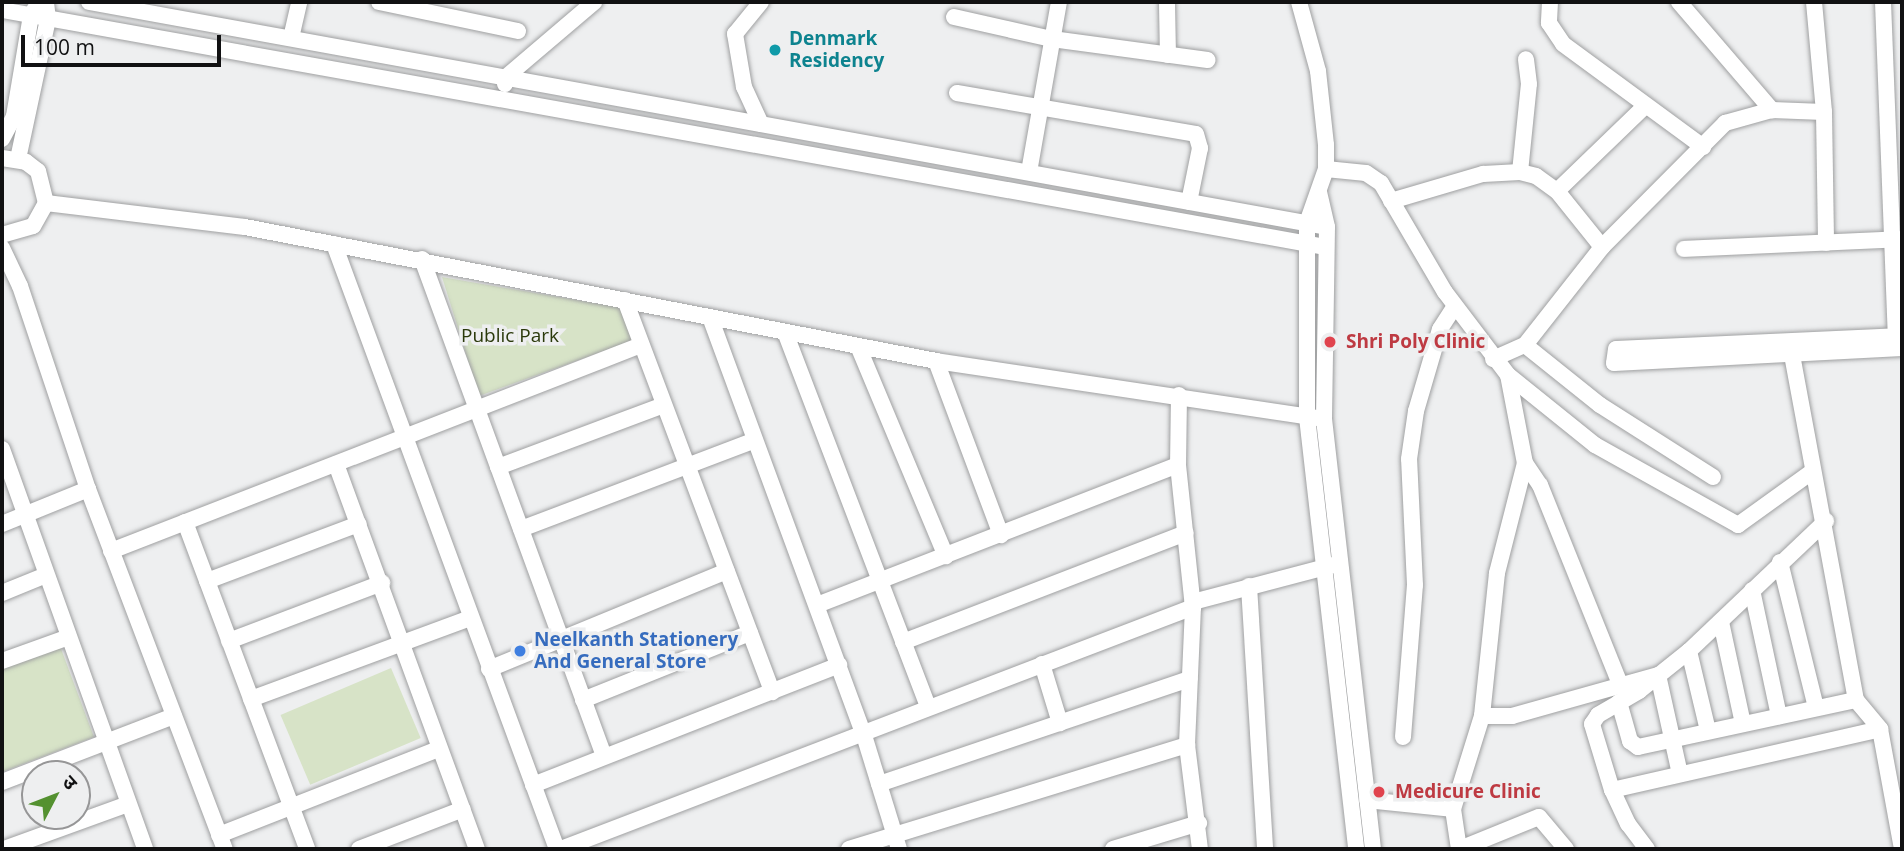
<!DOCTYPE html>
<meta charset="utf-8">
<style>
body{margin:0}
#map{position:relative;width:1904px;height:851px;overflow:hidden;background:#eeeff0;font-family:"Open Sans","Noto Sans Devanagari",sans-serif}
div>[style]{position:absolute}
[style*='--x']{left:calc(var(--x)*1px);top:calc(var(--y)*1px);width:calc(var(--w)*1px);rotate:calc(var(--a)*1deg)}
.green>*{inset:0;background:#d7e3c7;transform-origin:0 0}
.roads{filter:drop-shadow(0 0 2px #9fa0a1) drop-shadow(0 0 2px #9fa0a1)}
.minor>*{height:16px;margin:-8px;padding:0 8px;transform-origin:8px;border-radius:8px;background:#fff}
.dots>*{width:19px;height:19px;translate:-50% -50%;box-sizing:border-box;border:4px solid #eeeff0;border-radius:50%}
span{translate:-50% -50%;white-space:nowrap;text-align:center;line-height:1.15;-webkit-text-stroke:7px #eeeff0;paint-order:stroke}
.culture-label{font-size:19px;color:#0d838f;font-weight:700}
.left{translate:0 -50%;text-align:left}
.park-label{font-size:19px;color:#2b3a0b}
.health-label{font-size:19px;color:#be3a42;font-weight:700}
.shop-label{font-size:19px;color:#366cbe;font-weight:700}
.frame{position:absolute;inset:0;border:4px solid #111112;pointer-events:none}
.north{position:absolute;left:21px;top:760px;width:70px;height:70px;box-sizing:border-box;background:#eeeff0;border:2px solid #969697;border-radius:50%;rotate:48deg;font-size:19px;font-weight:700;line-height:28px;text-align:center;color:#111112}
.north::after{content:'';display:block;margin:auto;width:24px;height:32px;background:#549130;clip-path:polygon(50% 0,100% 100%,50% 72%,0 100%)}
.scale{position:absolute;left:21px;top:35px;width:200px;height:32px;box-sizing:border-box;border:4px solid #111112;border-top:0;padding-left:9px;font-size:21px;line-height:24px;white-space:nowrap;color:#111112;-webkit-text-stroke:5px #eeeff0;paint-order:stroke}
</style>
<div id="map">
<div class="green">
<i style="clip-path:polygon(442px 277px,622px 308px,637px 339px,479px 396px)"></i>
<i style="clip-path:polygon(60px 646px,94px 737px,2px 772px,2px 668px)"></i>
<i style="left:391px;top:668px;width:76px;height:120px;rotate:67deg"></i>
</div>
<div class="roads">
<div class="minor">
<i style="--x:89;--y:2;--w:1258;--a:10.3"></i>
<i style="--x:379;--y:2;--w:142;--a:11.8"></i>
<i style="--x:1299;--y:2;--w:72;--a:74.6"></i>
<i style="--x:1318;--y:71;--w:74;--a:83.8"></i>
<i style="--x:1326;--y:145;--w:24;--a:90"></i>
<i style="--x:1326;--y:169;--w:57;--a:109.4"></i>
<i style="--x:1307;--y:223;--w:194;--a:90"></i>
<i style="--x:1307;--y:417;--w:435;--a:83.5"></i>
<i style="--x:1550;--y:2;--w:21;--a:93"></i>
<i style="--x:1549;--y:23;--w:25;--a:56"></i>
<i style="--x:1563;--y:44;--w:174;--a:36.3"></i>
<i style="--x:1679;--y:2;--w:143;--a:49.3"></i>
<i style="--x:1772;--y:110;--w:52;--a:2.2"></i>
<i style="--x:1814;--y:2;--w:110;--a:84.8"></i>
<i style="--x:1824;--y:112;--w:131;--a:89.1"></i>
<i style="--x:1883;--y:2;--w:334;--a:87.8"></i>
<i style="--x:1167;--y:4;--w:51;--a:88.9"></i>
<i style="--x:2;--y:10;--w:1345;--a:10.15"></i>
<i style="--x:954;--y:17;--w:100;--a:12.7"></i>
<i style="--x:1052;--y:39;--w:157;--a:7.7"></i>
<i style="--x:291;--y:38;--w:37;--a:-77"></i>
<i style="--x:505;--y:84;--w:7;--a:-82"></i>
<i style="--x:506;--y:77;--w:116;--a:-40.4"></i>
<i style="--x:957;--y:93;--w:242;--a:9.7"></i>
<i style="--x:1196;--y:134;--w:15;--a:74"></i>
<i style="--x:1200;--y:148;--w:55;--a:101.5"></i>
<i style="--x:761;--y:124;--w:41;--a:-114.7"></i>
<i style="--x:744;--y:87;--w:54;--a:-99.6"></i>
<i style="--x:735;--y:34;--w:41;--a:-50.9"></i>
<i style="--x:2;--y:139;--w:26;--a:-62"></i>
<i style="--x:14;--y:116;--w:102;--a:-80.4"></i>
<i style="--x:31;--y:15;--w:9;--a:-58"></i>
<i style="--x:2;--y:158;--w:24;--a:9"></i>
<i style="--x:26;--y:162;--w:15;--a:37"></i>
<i style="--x:38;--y:171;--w:33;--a:76"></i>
<i style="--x:46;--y:203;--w:26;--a:119"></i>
<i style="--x:33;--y:226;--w:32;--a:164"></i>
<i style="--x:18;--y:159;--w:143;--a:-77.9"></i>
<i style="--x:48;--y:19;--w:17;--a:-97"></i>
<i style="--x:1326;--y:169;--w:40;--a:5.7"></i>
<i style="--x:1366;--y:173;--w:18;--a:34"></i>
<i style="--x:1381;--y:183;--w:126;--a:59.6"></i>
<i style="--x:1445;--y:292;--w:104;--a:52.8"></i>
<i style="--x:1508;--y:375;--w:90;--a:79.1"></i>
<i style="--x:1525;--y:463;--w:114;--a:104.3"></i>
<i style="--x:1497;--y:573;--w:144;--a:96"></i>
<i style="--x:1482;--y:716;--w:97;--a:107.3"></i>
<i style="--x:1453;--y:809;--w:86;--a:-174"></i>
<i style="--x:1029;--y:172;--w:173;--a:-80"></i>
<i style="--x:1520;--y:172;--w:88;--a:-84.2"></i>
<i style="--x:1529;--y:84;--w:25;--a:-97"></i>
<i style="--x:1557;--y:191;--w:121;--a:-44"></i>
<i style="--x:1319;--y:192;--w:36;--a:77"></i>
<i style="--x:1327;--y:227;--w:192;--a:90.9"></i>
<i style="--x:1324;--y:419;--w:433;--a:83.5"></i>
<i style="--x:1391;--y:201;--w:96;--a:-16.4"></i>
<i style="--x:1483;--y:174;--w:37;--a:-3"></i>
<i style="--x:1520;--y:172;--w:16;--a:14"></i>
<i style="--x:1536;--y:176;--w:26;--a:36"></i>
<i style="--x:1557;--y:191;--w:72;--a:51.2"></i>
<i style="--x:46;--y:203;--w:200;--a:6.9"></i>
<i style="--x:245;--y:227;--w:704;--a:10.97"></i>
<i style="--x:936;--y:361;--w:392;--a:8.5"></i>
<i style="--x:334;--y:244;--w:645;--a:69.77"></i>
<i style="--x:2;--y:248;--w:42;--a:64.7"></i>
<i style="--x:20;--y:286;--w:214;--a:71.5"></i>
<i style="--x:88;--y:489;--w:385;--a:69.2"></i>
<i style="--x:1684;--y:249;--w:218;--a:-2.6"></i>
<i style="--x:422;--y:259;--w:529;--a:69.89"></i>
<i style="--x:625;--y:300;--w:419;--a:69.4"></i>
<i style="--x:710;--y:317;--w:442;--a:69.8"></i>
<i style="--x:863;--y:732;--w:122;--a:72.9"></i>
<i style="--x:785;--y:332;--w:401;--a:69.1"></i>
<i style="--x:1902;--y:336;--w:286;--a:177.4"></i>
<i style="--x:1616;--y:349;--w:14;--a:98"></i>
<i style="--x:1614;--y:363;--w:288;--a:-3"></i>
<i style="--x:1790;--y:344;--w:362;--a:79.5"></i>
<i style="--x:1856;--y:700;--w:38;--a:50"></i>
<i style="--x:1880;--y:729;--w:122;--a:79.6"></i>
<i style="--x:1525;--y:345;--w:96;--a:38.7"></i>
<i style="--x:1600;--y:405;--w:134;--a:32.5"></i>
<i style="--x:858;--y:346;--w:228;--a:67.3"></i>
<i style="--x:1493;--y:359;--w:35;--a:-24"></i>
<i style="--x:1525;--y:345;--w:125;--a:-51.8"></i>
<i style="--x:1602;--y:247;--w:175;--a:-45.2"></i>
<i style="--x:1725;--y:123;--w:49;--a:-15.5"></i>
<i style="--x:936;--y:361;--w:186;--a:69.5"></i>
<i style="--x:1508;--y:375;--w:112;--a:38.8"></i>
<i style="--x:1595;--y:445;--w:164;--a:29.2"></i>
<i style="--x:1738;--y:525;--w:92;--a:-35.8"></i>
<i style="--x:1179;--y:395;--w:70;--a:90.8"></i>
<i style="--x:1178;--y:465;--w:143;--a:84"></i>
<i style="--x:1193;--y:607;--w:138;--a:92.5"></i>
<i style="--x:1187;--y:745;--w:105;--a:82.9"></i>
<i style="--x:2;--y:449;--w:425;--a:70.3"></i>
<i style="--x:1525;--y:463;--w:27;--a:56"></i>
<i style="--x:1540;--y:485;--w:217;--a:68.1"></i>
<i style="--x:336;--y:464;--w:410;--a:69.9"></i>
<i style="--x:498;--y:467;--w:177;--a:-20.5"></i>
<i style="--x:185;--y:522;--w:349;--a:69.5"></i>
<i style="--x:2;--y:524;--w:93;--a:-22.1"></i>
<i style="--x:521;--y:529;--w:250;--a:-20.8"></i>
<i style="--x:111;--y:551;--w:569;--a:-21.24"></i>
<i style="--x:1780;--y:562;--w:150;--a:76.1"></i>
<i style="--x:207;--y:581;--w:162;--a:-20.6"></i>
<i style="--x:1249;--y:586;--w:263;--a:86.5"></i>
<i style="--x:1752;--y:590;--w:129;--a:77.9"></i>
<i style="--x:2;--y:593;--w:48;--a:-22.2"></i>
<i style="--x:1193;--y:602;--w:145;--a:-14.8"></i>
<i style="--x:817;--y:605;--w:387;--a:-21.2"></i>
<i style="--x:1721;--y:622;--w:104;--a:77.8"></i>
<i style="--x:229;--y:641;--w:164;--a:-20.8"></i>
<i style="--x:903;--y:642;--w:303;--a:-21.1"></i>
<i style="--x:1689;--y:651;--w:82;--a:76.6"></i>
<i style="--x:2;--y:661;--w:68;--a:-19.8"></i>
<i style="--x:1042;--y:664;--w:62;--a:73"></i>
<i style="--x:489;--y:669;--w:257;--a:-22.4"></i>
<i style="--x:251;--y:699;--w:233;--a:-20.3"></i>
<i style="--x:583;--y:700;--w:180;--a:-21.9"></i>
<i style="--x:1619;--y:702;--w:41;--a:74.2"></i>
<i style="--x:1630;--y:741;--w:10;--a:37"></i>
<i style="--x:1638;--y:747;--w:223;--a:-12.2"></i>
<i style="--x:1482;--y:716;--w:30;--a:0"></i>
<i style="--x:1512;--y:716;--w:152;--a:-15.7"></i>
<i style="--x:1658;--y:675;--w:101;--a:77.5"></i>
<i style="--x:1403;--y:737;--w:152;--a:-85.5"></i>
<i style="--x:1415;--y:585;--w:126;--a:-92.7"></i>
<i style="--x:1409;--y:459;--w:49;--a:-81.7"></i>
<i style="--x:1416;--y:411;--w:85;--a:-73.7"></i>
<i style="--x:1440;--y:329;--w:27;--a:-57"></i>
<i style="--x:2;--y:782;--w:184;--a:-21"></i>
<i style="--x:879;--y:784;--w:328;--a:-18.7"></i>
<i style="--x:533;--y:785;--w:329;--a:-21.4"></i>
<i style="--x:1612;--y:790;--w:275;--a:-12.8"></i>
<i style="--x:1453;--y:809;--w:40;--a:81.5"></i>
<i style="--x:219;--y:835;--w:235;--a:-21.4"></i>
<i style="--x:4;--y:849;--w:132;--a:-19.9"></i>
<i style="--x:359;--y:849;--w:111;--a:-21"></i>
<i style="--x:561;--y:849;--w:677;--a:-20.95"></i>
<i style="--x:849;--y:849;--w:354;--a:-17.1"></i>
<i style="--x:1113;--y:849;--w:90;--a:-16.8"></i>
<i style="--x:1460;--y:849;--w:85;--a:-22.1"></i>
<i style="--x:1539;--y:817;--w:42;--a:49.8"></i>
<i style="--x:1647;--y:849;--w:31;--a:-127"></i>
<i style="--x:1628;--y:824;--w:38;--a:-115"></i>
<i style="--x:1612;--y:790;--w:69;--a:-106.9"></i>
<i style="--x:1592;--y:724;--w:11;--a:-56"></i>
<i style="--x:1598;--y:715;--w:48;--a:-30.3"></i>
<i style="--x:1639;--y:691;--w:64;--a:-38.7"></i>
<i style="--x:1689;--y:651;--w:189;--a:-43.5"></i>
</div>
</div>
<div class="dots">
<i style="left:775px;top:50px;background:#0f9aa8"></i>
<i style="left:1330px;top:342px;background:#e0444e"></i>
<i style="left:520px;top:651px;background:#3f7fe0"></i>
<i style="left:1379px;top:792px;background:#e0444e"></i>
</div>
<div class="culture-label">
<span class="left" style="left:789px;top:50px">Denmark<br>Residency</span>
</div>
<div class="park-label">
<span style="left:510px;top:336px">Public Park</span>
</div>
<div class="health-label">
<span class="left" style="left:1346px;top:342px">Shri Poly Clinic</span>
<span class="left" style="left:1395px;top:792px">Medicure Clinic</span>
</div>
<div class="shop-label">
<span class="left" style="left:534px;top:651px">Neelkanth Stationery<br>And General Store</span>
</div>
<div class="frame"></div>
<div class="north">उ</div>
<div class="scale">100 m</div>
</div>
